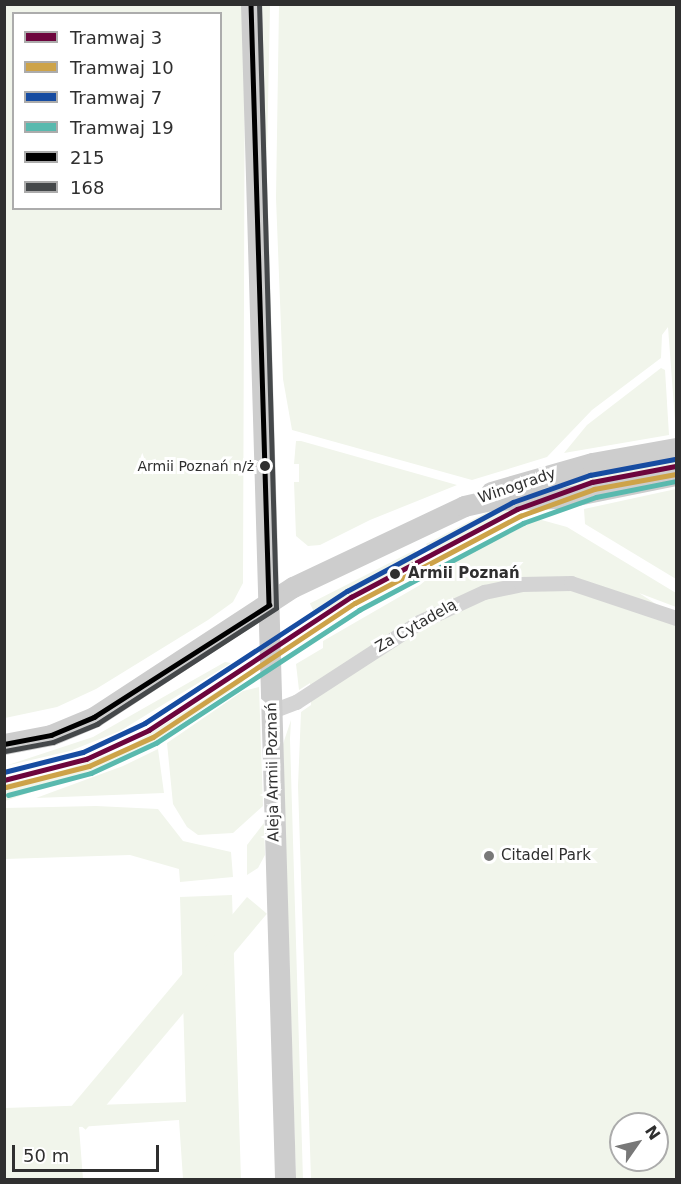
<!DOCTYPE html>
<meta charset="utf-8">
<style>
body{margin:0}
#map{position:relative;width:681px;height:1184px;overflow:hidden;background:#fff;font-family:"DejaVu Sans",sans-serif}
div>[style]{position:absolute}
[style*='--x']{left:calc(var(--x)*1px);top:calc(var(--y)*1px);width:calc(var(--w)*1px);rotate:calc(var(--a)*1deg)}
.green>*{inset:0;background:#f1f5eb;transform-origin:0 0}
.street>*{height:15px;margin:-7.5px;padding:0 7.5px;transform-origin:7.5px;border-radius:7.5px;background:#d4d4d4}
.secondary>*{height:21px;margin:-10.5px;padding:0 10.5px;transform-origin:10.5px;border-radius:10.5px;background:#cdcdcd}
.bus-1>*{height:4.5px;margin:-2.25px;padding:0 2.25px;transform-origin:2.25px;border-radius:2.25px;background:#000}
.bus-2>*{height:4.5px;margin:-2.25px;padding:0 2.25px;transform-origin:2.25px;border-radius:2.25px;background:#45484a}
.tram-1>*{height:4.5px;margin:-2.25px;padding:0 2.25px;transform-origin:2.25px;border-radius:2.25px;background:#6d053d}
.tram-2>*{height:4.5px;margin:-2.25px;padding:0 2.25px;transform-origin:2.25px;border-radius:2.25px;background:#cda349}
.tram-3>*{height:4.5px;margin:-2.25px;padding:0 2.25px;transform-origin:2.25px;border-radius:2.25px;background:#174ca1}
.tram-4>*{height:4.5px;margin:-2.25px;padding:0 2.25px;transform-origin:2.25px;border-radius:2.25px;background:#59b9ae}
.dots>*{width:16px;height:16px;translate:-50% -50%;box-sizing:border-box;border:3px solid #fff;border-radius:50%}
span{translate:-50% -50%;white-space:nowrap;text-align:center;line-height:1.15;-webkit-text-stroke:6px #fff;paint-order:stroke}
.bus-label{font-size:14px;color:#2f2f2f}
.right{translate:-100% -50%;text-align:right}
.street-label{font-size:15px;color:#2f2f2f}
.stop-label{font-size:15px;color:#2f2f2f;font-weight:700}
.left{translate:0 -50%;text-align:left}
.poi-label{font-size:15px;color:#2f2f2f}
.frame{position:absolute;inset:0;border:6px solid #2f2f2f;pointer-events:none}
.legend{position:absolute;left:12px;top:12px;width:210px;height:198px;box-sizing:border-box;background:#fff;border:2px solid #acacac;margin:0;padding:8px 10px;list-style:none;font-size:18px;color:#2f2f2f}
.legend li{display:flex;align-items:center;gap:12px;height:30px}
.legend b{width:30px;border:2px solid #acacac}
.north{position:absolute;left:609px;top:1112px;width:60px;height:60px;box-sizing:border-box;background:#fff;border:2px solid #acacac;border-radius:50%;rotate:56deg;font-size:16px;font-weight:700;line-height:24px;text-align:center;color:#2f2f2f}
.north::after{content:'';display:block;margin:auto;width:21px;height:27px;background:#787878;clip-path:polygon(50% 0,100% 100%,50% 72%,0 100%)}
.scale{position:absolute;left:12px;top:1145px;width:147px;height:27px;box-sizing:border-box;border:3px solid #2f2f2f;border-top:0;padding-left:8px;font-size:18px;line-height:21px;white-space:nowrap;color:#2f2f2f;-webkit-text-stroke:4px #fff;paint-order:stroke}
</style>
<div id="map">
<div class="green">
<i style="clip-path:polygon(evenodd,5px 5px,245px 5px,243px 583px,233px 602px,208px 620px,96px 689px,57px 707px,5px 718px,5px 5px,14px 14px,220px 14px,220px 208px,14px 208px,14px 14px)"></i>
<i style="clip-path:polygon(262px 5px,270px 5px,267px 156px,265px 129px)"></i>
<i style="clip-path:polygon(279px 5px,676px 5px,676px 434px,668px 327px,662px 335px,661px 358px,592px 410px,547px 457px,495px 473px,472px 480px,292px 430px,283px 379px,276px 198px)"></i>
<i style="clip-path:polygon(661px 368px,665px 370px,669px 435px,564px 453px,587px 425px)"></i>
<i style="clip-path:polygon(296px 441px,301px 441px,457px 485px,370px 520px,320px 545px,308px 546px,296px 536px,294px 482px,299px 482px,299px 464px,294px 464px)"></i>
<i style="clip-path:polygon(676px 455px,676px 468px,569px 491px,538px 489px)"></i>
<i style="clip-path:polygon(676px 489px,676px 579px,585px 524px,584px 509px)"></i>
<i style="clip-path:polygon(495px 508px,526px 508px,432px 556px,426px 544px)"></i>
<i style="clip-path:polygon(evenodd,538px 519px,567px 527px,676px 593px,676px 607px,639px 593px,676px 617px,676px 1179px,311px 1179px,298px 786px,301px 712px,311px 705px,310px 683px,299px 690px,296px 664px,323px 648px,323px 641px,420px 585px,439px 569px,538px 519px,621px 1124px,657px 1124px,657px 1160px,621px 1160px,621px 1124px)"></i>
<i style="left:415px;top:550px;width:13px;height:118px;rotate:63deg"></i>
<i style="clip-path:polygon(225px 662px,231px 663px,120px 731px,70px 751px,5px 766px,93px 737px)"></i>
<i style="clip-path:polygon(250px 671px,242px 683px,128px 759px,5px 801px,5px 784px,57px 773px,128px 747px)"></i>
<i style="clip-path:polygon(259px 687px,263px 806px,233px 833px,198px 835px,187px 827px,173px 804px,167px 743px,243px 691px)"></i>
<i style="clip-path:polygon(291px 720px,290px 739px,303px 1180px,296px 1179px,284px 788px,283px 744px)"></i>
<i style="clip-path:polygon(158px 749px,164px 793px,36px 798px,123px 766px)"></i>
<i style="clip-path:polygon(96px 806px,158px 809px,183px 841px,231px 852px,233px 877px,180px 882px,179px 869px,130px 855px,5px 859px,5px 808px)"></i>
<i style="clip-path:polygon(264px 823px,265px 855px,258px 868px,247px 875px,247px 845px)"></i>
<i style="clip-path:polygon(232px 895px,241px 1179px,183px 1179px,179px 1120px,79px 1127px,83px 1179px,5px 1179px,5px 1108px,186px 1102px,180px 897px)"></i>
<i style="left:247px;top:897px;width:26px;height:282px;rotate:40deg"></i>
</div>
<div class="street">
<i style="--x:272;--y:711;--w:26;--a:-21"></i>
<i style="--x:296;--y:702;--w:147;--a:-33"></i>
<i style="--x:419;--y:622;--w:72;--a:-24.8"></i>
<i style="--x:484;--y:592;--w:38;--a:-12"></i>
<i style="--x:521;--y:584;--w:50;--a:-1.1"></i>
<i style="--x:571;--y:583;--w:111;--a:18.4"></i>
</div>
<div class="secondary">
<i style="--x:251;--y:4;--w:1176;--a:88.34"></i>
<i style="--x:491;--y:492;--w:105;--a:-16"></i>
<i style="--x:592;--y:463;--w:85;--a:-10.1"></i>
<i style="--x:4;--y:744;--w:48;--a:-10.8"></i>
<i style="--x:51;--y:735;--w:47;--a:-22.7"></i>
<i style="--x:94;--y:717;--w:238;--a:-33.2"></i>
<i style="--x:293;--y:587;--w:189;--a:-25.3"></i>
<i style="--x:464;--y:506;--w:26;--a:-13"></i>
<i style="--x:489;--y:500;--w:73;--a:-1.6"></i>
<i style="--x:562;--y:498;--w:116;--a:-11.4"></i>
</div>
<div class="bus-1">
<i style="--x:251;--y:4;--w:601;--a:88.28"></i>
<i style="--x:4;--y:744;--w:48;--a:-10.8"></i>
<i style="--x:51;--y:735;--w:47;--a:-22.7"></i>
<i style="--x:94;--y:717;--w:208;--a:-32.6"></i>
</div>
<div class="bus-2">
<i style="--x:5;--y:751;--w:49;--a:-10.6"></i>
<i style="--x:53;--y:742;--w:48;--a:-22.2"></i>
<i style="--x:97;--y:724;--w:213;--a:-32.9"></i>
<i style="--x:276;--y:608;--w:604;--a:-91.61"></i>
</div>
<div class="tram-1">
<i style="--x:4;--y:780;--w:85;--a:-14.4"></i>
<i style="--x:86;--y:759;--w:69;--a:-24.7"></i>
<i style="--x:149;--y:730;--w:242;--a:-33.4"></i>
<i style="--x:351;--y:597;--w:188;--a:-27.9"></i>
<i style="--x:517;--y:509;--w:80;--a:-19.8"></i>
<i style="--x:592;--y:482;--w:86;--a:-10.8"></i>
</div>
<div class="tram-2">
<i style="--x:6;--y:787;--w:86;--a:-14.2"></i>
<i style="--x:89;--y:766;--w:70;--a:-24.4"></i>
<i style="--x:153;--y:737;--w:242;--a:-33.6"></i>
<i style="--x:355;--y:603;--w:187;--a:-27.8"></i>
<i style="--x:520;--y:516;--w:79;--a:-20"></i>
<i style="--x:594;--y:489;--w:83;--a:-10.4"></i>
</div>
<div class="tram-3">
<i style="--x:4;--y:772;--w:81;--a:-14.2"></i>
<i style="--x:83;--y:752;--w:68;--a:-25.1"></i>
<i style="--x:145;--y:723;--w:241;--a:-33.2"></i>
<i style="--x:347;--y:591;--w:188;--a:-28.2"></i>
<i style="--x:513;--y:502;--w:82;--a:-19.3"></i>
<i style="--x:590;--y:475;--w:86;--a:-10.7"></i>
</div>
<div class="tram-4">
<i style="--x:8;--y:795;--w:86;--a:-14.8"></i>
<i style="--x:91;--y:773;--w:72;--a:-24.8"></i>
<i style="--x:156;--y:743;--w:243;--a:-33.2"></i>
<i style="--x:359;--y:610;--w:186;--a:-27.9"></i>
<i style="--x:523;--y:523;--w:77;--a:-19.6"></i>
<i style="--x:596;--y:497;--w:82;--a:-11.3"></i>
</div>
<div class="dots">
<i style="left:265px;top:466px;background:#2f2f2f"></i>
<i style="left:395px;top:574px;background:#2f2f2f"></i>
<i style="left:489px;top:856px;background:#787878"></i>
</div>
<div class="bus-label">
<span class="right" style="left:254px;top:466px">Armii Poznań n/ż</span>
</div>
<div class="street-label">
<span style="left:517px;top:486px;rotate:-19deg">Winogrady</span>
<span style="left:416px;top:626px;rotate:-30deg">Za Cytadelą</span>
<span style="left:273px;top:772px;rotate:-91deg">Aleja Armii Poznań</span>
</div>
<div class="stop-label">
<span class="left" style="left:408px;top:574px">Armii Poznań</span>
</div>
<div class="poi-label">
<span class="left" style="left:501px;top:856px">Citadel Park</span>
</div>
<div class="frame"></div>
<ul class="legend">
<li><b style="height:8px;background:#6d053d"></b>Tramwaj 3</li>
<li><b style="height:8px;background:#cda349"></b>Tramwaj 10</li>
<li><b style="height:8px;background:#174ca1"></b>Tramwaj 7</li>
<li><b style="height:8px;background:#59b9ae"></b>Tramwaj 19</li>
<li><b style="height:8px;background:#000"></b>215</li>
<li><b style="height:8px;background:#45484a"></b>168</li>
</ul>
<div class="north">N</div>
<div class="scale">50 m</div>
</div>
